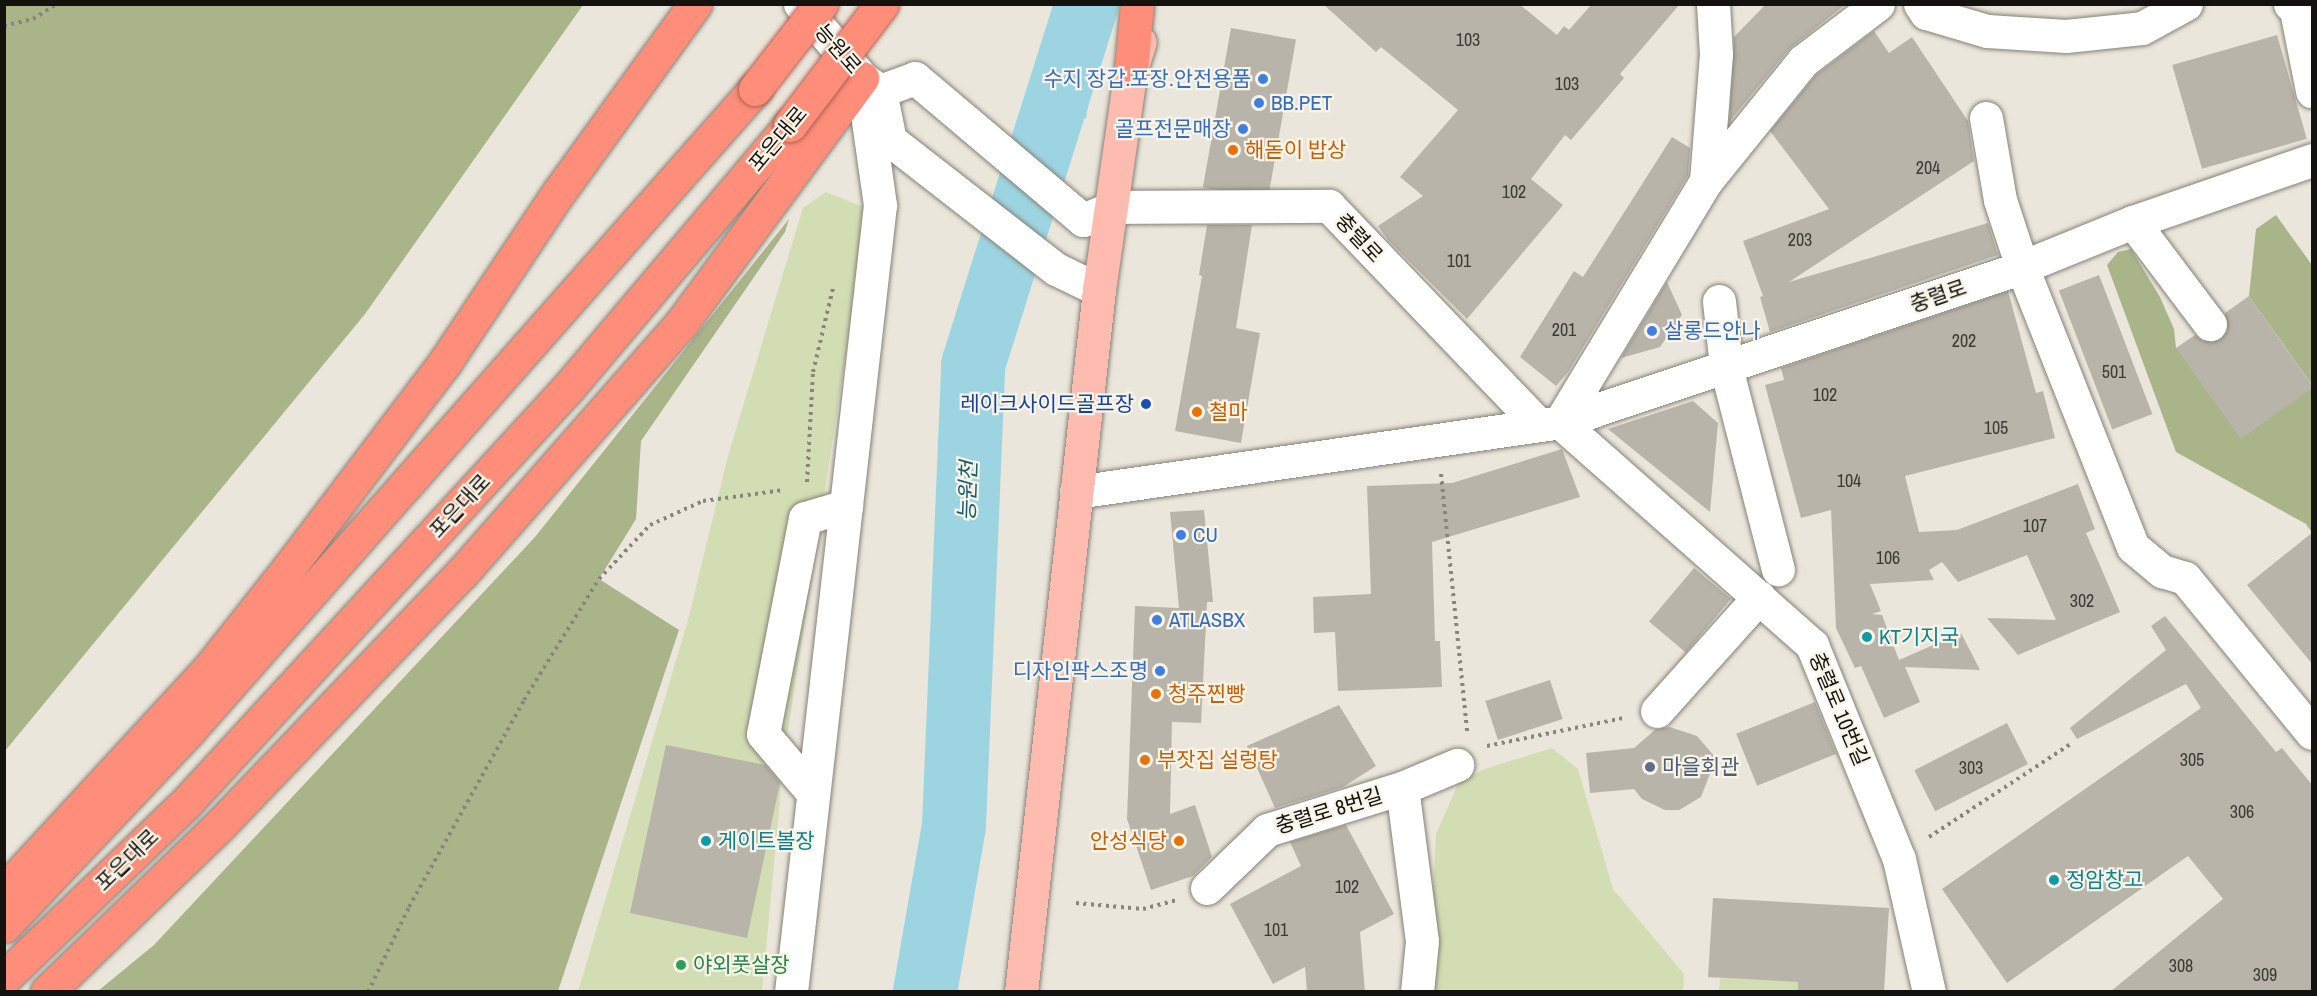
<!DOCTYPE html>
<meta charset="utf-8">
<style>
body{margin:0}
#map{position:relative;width:2317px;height:996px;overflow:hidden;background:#ebe6db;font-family:"Archivo Narrow","Noto Sans KR",sans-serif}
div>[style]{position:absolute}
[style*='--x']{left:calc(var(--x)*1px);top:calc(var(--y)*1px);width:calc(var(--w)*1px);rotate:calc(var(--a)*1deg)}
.green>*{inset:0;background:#d2ddb3}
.forest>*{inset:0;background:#a9b489}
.water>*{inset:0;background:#9dd4e2}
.river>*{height:64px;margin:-32px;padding:0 32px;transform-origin:32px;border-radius:32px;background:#9dd4e2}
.building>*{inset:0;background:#b8b4a9;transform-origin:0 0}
.path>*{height:4px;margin-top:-2px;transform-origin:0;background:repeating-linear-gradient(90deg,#88857d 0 3px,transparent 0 7.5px)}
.roads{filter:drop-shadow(0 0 2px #858177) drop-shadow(0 0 2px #858177)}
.minor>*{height:33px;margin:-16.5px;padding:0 16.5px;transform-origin:16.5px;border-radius:16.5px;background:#fff}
.major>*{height:33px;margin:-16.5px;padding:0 16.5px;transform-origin:16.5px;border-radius:16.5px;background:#febbaf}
.highway>*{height:33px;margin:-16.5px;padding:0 16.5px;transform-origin:16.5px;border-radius:16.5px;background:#fe8d79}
.bridges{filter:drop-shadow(0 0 2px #ac6254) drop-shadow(0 0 2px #ac6254)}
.highway-bridge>*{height:33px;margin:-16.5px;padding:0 16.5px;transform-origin:16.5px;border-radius:16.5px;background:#fe8d79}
.dots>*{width:16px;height:16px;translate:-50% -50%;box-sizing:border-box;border:3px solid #f8f4e8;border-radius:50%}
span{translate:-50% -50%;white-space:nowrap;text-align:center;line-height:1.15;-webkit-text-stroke:4.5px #f8f4e8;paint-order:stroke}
.number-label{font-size:18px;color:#3c3a35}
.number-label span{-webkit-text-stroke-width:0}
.street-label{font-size:21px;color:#13120e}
.shop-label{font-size:21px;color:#366cbe}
.right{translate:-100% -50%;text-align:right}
.left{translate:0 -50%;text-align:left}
.food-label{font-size:21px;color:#c56008}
.transit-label{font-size:21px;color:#164399}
.culture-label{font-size:21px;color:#0d838f}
.service-label{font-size:21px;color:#4e5e75}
.leisure-label{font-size:21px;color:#27864d}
.water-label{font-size:22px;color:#145e6d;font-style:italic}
.frame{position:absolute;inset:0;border:6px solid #13120e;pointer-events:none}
</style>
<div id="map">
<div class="green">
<i style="clip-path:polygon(826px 192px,868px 209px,784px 757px,762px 991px,578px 992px,688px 620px,728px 456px,795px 234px,803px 208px)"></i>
<i style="clip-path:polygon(1552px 748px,1578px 769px,1613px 889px,1684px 974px,1683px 991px,1428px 992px,1436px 834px,1459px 782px,1485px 769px)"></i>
<i style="clip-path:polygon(1720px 978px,1798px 982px,1798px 991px,1719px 992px)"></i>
</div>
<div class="forest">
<i style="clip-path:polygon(5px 4px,583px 5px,365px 314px,5px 751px)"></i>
<i style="clip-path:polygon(2276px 215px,2312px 265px,2312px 385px,2249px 296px,2256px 229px)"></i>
<i style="clip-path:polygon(789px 219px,785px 232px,641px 441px,636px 519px,599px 579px,679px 630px,558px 991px,98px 991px,154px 945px,535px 537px)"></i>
<i style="clip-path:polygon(2131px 249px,2160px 297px,2174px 329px,2176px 348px,2312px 387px,2312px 533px,2306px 524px,2176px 452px,2107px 265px,2118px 252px)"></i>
</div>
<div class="water">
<i style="clip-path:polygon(1068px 5px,1103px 5px,1086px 119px,1033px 74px)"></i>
</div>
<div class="river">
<i style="--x:925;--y:992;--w:169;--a:-80.1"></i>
<i style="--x:954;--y:825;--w:460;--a:-87.6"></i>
<i style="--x:973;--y:365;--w:379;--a:-72.5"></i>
</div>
<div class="building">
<i style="clip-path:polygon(1323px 4px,1519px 4px,1557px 35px,1564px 26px,1569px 30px,1592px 4px,1680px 4px,1620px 74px,1624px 78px,1571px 140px,1565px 135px,1531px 179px,1563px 205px,1467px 319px,1388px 240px,1378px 226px,1423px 196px,1400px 177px,1458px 110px,1381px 47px,1376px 52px)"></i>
<i style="clip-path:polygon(1766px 4px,1846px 4px,1789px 49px,1729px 122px,1734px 37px)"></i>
<i style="left:1231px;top:28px;width:66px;height:162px;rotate:10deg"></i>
<i style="clip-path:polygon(1874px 31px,1889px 53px,1912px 37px,1968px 121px,1974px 161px,1789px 282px,1988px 223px,1998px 255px,1770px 332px,1760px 297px,1763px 296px,1743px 241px,1829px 209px,1770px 131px,1816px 75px)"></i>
<i style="left:2277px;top:35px;width:108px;height:109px;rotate:74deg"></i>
<i style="clip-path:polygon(1672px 137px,1690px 148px,1688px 175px,1568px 372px,1556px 386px,1520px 357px,1574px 271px,1583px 277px)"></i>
<i style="clip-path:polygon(1207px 225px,1252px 225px,1236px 328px,1260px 333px,1241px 443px,1175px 431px,1202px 276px,1199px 275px)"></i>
<i style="left:2099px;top:275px;width:149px;height:43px;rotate:69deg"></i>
<i style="clip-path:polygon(1667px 282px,1682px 315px,1660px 347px,1621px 358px)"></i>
<i style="clip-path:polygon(2008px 291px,2036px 393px,2043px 391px,2055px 438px,1905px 476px,1919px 532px,1957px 530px,2078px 484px,2095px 529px,2086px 533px,2120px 612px,2018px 655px,1987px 618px,2056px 620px,2027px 555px,1958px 582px,1942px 562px,1929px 570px,1934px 580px,1870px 584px,1881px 611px,1872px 614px,1882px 615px,1899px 660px,1961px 633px,1980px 670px,1905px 667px,1920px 702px,1884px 718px,1861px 666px,1855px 668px,1836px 628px,1831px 510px,1801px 518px,1765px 385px,1784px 380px,1781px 368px)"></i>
<i style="clip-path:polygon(2249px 296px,2313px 387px,2241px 439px,2176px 348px,2195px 335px,2203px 341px,2221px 339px,2227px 331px,2225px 313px)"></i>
<i style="clip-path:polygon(1693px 401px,1718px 423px,1710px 512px,1608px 429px)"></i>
<i style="clip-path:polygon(1562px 449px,1580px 497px,1432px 542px,1435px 641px,1440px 641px,1442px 687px,1338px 691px,1335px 632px,1314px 633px,1313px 597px,1371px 594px,1367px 486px,1452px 483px)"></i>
<i style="clip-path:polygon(1204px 510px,1213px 602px,1207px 602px,1201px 723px,1172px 722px,1170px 814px,1195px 805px,1212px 857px,1193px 876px,1151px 890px,1127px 819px,1135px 606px,1179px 608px,1170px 512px)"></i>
<i style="clip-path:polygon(2313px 532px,2313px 665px,2247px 585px)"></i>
<i style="left:1694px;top:568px;width:48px;height:70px;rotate:40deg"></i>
<i style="clip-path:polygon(2165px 616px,2276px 752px,2282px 748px,2313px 786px,2313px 992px,2110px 992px,2223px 899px,2188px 856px,2007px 983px,1942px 889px,2201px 708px,2186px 684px,2077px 739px,2070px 728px,2166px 650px,2151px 626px)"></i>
<i style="left:1550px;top:680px;width:41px;height:68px;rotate:72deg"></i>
<i style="left:1815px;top:702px;width:56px;height:85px;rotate:68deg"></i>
<i style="clip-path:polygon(1339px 705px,1376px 766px,1343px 787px,1275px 808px,1247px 746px)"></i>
<i style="left:2007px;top:723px;width:46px;height:104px;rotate:63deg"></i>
<i style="clip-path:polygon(1670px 727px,1697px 736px,1716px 758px,1701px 797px,1679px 810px,1665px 810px,1642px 799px,1634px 789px,1590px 793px,1586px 753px,1634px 748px,1656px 729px)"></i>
<i style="clip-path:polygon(666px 745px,765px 765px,780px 783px,747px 938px,630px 913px)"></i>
<i style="clip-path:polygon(1346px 825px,1394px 914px,1360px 932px,1365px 992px,1307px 992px,1305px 967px,1273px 984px,1230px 904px,1301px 866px,1290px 842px)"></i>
<i style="clip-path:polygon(1713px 898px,1889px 908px,1884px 992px,1798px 992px,1798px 982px,1708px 977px)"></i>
</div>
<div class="path">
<i style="--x:4;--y:26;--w:30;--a:-14"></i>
<i style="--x:33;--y:19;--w:28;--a:-32"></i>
<i style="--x:1441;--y:474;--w:259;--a:84.2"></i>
<i style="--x:807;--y:482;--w:110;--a:-86.9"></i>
<i style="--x:813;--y:372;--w:86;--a:-76.6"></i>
<i style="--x:1487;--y:746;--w:140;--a:-11.6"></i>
<i style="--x:1929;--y:837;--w:168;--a:-33.3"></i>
<i style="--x:1076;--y:903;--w:67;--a:5.1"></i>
<i style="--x:1143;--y:909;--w:34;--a:-15"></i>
<i style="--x:368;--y:992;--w:94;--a:-64.2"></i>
<i style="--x:409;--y:907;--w:237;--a:-60.9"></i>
<i style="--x:524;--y:700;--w:142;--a:-58.2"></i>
<i style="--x:599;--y:579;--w:74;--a:-46.6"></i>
<i style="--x:650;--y:525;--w:58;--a:-24.4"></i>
<i style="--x:703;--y:501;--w:81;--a:-7.8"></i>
</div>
<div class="roads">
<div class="minor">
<i style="--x:800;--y:4;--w:97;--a:50"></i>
<i style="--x:862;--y:78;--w:22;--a:36"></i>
<i style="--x:880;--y:91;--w:50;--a:78.5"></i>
<i style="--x:890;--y:140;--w:210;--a:37.9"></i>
<i style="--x:1056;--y:269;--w:48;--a:26"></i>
<i style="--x:1878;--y:4;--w:94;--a:142.8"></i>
<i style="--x:1803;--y:61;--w:154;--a:128.9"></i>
<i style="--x:1706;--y:181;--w:282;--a:121.2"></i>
<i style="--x:1560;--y:422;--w:337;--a:41.5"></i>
<i style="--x:1812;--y:645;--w:231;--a:67.9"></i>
<i style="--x:1899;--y:859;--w:136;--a:77.3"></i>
<i style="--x:1920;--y:4;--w:11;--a:56"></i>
<i style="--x:1926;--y:13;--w:64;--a:16.4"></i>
<i style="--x:1987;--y:31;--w:79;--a:3.6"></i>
<i style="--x:2066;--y:36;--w:76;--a:-6"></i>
<i style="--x:2142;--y:28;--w:50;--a:-28.6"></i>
<i style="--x:2290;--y:4;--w:8;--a:45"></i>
<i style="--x:2296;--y:10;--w:83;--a:78.8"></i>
<i style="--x:880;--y:91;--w:37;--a:-20"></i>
<i style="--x:915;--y:78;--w:220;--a:40.2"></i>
<i style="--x:1083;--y:220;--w:33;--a:-23"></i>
<i style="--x:1113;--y:207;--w:216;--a:-0.3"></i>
<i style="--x:1329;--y:206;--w:303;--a:46.2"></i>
<i style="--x:1986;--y:118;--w:83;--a:80.3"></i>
<i style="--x:2000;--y:200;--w:71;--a:71.8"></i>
<i style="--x:2022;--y:267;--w:301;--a:68.4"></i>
<i style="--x:2133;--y:547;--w:38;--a:40"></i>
<i style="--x:2162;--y:571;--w:24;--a:17"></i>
<i style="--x:2185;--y:578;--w:200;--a:50.7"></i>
<i style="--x:1706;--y:181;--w:127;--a:-85.5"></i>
<i style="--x:1716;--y:54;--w:50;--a:-93.4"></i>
<i style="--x:2133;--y:222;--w:128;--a:53"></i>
<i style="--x:1719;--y:301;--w:66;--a:83.9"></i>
<i style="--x:1726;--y:367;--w:209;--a:75.6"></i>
<i style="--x:1076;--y:492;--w:489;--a:-8.2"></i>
<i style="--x:1560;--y:422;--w:487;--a:-18.5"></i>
<i style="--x:2022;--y:267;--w:120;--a:-22.1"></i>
<i style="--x:2133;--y:222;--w:189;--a:-19.1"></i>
<i style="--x:1657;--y:711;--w:153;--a:-48.2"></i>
<i style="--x:813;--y:793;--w:77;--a:-130.3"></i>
<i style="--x:763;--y:734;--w:220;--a:-79"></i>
<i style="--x:805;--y:518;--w:43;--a:-16.3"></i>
<i style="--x:1207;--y:888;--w:83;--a:-44"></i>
<i style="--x:1267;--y:830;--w:141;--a:-17.3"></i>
<i style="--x:791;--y:992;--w:792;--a:-83.55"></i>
<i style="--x:880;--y:205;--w:128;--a:-98.1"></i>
<i style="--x:1417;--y:992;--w:51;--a:-84.4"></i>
<i style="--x:1422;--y:941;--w:154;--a:-97.4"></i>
<i style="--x:1402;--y:788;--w:60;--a:-22.7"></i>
</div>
<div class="major">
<i style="--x:1021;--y:992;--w:706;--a:-83.66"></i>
<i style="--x:1099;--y:290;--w:223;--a:-81.8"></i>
<i style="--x:1131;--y:69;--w:28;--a:-72"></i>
</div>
<div class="highway">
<i style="--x:1131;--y:69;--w:65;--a:-84.7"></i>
<i style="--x:4;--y:891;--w:301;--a:-47.3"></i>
<i style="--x:208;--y:670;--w:129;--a:-51.6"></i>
<i style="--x:288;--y:569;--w:260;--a:-52.8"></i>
<i style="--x:445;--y:362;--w:205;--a:-56.2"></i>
<i style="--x:559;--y:192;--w:232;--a:-54.1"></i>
<i style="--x:4;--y:926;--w:271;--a:-46.6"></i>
<i style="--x:190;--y:729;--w:854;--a:-48.56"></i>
<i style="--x:4;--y:978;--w:252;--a:-43.9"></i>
<i style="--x:186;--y:803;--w:564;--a:-47.37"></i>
<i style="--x:568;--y:388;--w:344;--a:-49.8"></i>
<i style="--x:47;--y:992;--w:240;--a:-44"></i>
<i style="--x:220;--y:825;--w:349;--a:-46.2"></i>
<i style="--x:462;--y:573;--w:335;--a:-48.7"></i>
<i style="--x:683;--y:321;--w:302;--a:-53.6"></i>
</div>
</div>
<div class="bridges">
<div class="highway-bridge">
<i style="--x:755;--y:89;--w:108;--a:-52.2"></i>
<i style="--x:790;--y:125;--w:152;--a:-52.8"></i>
</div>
</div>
<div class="dots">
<i style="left:1263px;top:79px;background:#3f7fe0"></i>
<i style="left:1259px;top:103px;background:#3f7fe0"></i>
<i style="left:1243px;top:129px;background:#3f7fe0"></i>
<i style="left:1233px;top:150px;background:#e8710a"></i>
<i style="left:1652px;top:331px;background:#3f7fe0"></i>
<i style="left:1146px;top:404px;background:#1a4fb4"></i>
<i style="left:1197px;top:412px;background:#e8710a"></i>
<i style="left:1181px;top:535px;background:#3f7fe0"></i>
<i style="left:1157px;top:620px;background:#3f7fe0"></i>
<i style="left:1867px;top:637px;background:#0f9aa8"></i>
<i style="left:1160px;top:671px;background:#3f7fe0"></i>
<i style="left:1156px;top:694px;background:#e8710a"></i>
<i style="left:1145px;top:760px;background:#e8710a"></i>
<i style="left:1650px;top:767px;background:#5c6f8a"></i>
<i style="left:706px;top:841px;background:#0f9aa8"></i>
<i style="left:1179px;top:841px;background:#e8710a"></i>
<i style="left:2054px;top:880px;background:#0f9aa8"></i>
<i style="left:681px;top:965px;background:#2e9e5b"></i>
</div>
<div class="number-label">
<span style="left:1468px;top:40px">103</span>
<span style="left:1567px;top:84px">103</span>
<span style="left:1928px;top:168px">204</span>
<span style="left:1514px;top:192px">102</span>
<span style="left:1800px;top:240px">203</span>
<span style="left:1459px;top:261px">101</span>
<span style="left:1564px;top:330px">201</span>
<span style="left:1964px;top:341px">202</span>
<span style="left:2114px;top:372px">501</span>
<span style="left:1825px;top:395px">102</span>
<span style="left:1996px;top:428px">105</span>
<span style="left:1849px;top:481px">104</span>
<span style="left:2035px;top:526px">107</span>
<span style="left:1888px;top:558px">106</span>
<span style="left:2082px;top:601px">302</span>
<span style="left:2192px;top:760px">305</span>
<span style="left:1971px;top:768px">303</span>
<span style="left:2242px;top:812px">306</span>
<span style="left:1347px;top:887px">102</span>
<span style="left:1276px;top:930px">101</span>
<span style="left:2181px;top:966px">308</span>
<span style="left:2265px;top:975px">309</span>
</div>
<div class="street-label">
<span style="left:838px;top:49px;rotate:49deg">능원로</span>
<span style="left:778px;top:139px;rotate:-50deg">포은대로</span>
<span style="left:1359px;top:238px;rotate:47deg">충렬로</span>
<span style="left:1938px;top:296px;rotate:-19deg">충렬로</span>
<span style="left:460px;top:506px;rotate:-47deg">포은대로</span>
<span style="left:1839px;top:709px;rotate:67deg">충렬로 10번길</span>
<span style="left:1329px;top:811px;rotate:-17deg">충렬로 8번길</span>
<span style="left:127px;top:860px;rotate:-44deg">포은대로</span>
</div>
<div class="shop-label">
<span class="right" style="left:1251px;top:79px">수지 장갑.포장.안전용품</span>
<span class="left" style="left:1271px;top:103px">BB.PET</span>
<span class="right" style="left:1231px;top:129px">골프전문매장</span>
<span class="left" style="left:1664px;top:331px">살롱드안나</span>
<span class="left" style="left:1193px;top:535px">CU</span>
<span class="left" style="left:1169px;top:620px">ATLASBX</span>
<span class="right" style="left:1148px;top:671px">디자인팍스조명</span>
</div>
<div class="food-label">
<span class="left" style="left:1245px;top:150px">해돋이 밥상</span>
<span class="left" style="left:1209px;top:412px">철마</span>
<span class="left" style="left:1168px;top:694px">청주찐빵</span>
<span class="left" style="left:1157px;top:760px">부잣집 설렁탕</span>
<span class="right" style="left:1167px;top:841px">안성식당</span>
</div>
<div class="transit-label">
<span class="right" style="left:1134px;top:404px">레이크사이드골프장</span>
</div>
<div class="culture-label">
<span class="left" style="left:1879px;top:637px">KT기지국</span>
<span class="left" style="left:718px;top:841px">게이트볼장</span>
<span class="left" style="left:2066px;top:880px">정암창고</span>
</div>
<div class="service-label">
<span class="left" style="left:1662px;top:767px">마을회관</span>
</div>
<div class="leisure-label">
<span class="left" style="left:693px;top:965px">야외풋살장</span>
</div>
<div class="water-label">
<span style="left:968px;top:491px;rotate:-88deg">능원천</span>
</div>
<div class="frame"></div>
</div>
